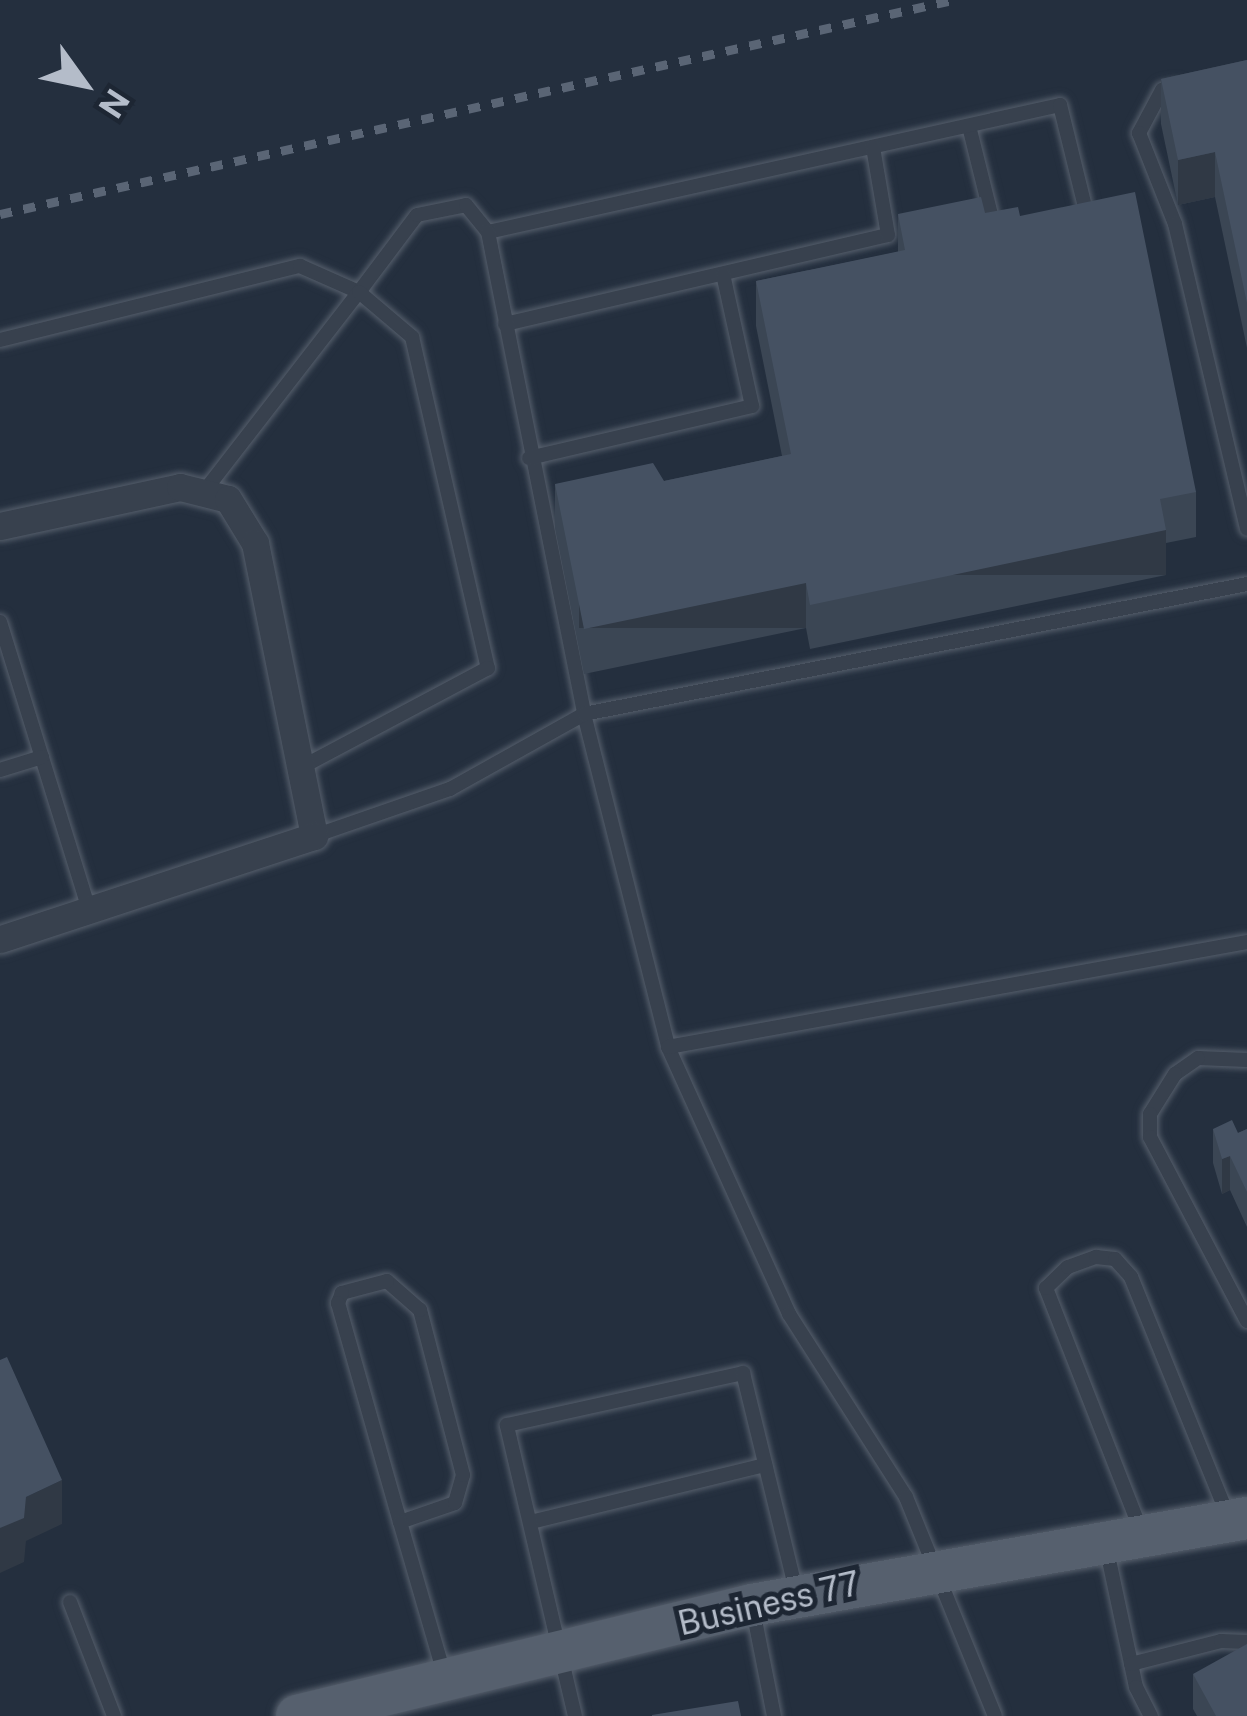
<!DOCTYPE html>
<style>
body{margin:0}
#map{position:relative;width:1247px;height:1716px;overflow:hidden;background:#242f3e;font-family:"Public Sans",sans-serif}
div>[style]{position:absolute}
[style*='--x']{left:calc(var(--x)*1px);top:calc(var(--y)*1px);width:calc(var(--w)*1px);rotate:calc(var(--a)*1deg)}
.roads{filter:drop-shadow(0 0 3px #565f6c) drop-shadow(0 0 3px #565f6c)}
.service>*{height:14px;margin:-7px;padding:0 7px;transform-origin:7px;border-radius:7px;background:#38414e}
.minor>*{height:27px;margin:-13.5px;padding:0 13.5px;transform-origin:13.5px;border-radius:13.5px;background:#38414e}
.primary>*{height:42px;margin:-21px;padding:0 21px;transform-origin:21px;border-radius:21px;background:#56606e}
.rail>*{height:9px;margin-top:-4.5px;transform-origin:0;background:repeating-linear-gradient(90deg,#5a6575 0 12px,transparent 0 24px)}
.wall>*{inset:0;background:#3b4654}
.shaded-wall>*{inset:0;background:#303945;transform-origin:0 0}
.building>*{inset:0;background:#455162}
span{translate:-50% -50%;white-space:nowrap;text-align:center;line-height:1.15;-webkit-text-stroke:10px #1d2633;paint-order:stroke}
.street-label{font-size:33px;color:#b4bcc9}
.north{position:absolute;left:24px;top:24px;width:120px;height:120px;-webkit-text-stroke:9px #1d2633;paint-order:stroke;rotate:123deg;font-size:33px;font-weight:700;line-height:48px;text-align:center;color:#b4bcc9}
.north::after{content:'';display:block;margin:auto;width:42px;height:54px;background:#b4bcc9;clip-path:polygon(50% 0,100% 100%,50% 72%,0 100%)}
</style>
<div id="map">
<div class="roads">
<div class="service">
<i style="--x:1177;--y:87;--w:15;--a:169"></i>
<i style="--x:1162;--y:90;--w:49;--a:118.1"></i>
<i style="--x:1139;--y:133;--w:98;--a:68.4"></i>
<i style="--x:1175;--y:224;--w:313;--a:76.7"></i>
<i style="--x:969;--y:126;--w:92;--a:76.1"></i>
<i style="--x:488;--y:232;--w:586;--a:-12.52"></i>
<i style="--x:1060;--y:105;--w:101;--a:76.2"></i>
<i style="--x:505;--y:324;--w:393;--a:-13.1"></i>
<i style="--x:888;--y:235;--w:89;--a:-99.7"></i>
<i style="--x:0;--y:340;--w:309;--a:-13.9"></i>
<i style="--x:300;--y:266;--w:64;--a:23.8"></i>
<i style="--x:359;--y:292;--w:96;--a:-53"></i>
<i style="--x:417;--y:215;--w:50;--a:-11.5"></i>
<i style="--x:466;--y:205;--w:35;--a:51"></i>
<i style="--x:488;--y:232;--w:491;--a:78.7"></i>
<i style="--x:584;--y:714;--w:343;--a:75.8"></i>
<i style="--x:668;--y:1047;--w:293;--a:65.6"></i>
<i style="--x:789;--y:1314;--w:217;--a:57.4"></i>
<i style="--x:906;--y:1497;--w:236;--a:67.9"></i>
<i style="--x:529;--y:458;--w:229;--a:-13.1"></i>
<i style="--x:752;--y:406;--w:135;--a:-102.4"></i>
<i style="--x:206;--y:489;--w:249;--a:-52.2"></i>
<i style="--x:359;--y:292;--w:70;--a:40.3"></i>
<i style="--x:412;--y:337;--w:340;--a:77.1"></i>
<i style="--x:488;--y:668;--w:211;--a:152"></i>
<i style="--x:0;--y:622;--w:300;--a:72.8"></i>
<i style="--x:0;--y:770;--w:44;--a:-17.2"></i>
<i style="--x:314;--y:836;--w:144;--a:-19.1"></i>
<i style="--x:450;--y:789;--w:154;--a:-29.2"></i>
<i style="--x:584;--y:714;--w:676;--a:-11.09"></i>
<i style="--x:668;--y:1047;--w:588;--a:-10.28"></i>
<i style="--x:1247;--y:1060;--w:49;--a:-177.7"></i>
<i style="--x:1198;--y:1058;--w:28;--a:145"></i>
<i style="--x:1175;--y:1074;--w:47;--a:122"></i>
<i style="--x:1150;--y:1114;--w:23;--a:90"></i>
<i style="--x:1150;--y:1137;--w:208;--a:62.2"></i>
<i style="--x:400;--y:1522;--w:58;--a:-19.1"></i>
<i style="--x:455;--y:1503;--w:29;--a:-74"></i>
<i style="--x:463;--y:1475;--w:171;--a:-104.6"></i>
<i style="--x:420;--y:1310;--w:44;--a:-138.7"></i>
<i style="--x:387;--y:1281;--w:47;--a:165.1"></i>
<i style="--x:342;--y:1293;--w:11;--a:112"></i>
<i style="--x:338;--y:1303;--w:228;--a:74.2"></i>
<i style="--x:400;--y:1522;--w:161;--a:73.8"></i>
<i style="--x:531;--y:1522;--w:241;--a:-13.7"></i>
<i style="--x:1140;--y:1528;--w:258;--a:-111.4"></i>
<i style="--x:1046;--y:1288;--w:30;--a:-44"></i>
<i style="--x:1068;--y:1267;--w:30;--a:-20"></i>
<i style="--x:1096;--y:1257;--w:19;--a:6"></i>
<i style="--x:1115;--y:1259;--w:24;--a:48"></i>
<i style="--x:1131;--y:1277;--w:258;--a:67.9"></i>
<i style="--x:1106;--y:1546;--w:144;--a:78"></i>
<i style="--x:1136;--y:1687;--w:33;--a:63"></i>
<i style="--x:70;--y:1602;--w:122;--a:68.9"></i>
<i style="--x:753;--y:1610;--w:108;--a:78.8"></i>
<i style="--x:1131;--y:1664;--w:93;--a:-14.3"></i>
<i style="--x:1221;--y:1641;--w:26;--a:2"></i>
<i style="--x:575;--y:1716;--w:299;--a:-103.2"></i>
<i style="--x:507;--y:1425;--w:242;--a:-12.4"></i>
<i style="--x:743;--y:1373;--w:224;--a:76.3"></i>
</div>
<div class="minor">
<i style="--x:0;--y:526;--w:184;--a:-12.2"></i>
<i style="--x:180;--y:487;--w:49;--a:14"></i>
<i style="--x:228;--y:499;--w:52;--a:58.5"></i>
<i style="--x:255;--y:543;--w:299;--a:78.6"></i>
<i style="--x:314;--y:836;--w:330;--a:161.8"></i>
</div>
<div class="primary">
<i style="--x:297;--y:1716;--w:468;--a:-13.7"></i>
<i style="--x:752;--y:1605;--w:503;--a:-9.97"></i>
</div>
</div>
<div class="rail">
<i style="--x:0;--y:214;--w:977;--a:-12.66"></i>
</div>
<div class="wall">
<i style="clip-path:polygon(1247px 60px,1247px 348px,1215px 197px,1178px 205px,1161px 124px,1161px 79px)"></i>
<i style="clip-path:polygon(985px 213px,1020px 216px,1196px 492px,1196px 537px,1166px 543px,1166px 575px,810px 649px,806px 628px,584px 674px,555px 528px,555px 484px,664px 481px,782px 456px,756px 326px,756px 281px,898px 252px,898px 214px)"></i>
<i style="clip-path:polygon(1213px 1129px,1238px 1133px,1247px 1129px,1247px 1227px,1230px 1190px,1222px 1194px,1213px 1163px)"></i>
<i style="clip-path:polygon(1193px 1674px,1247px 1716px,1197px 1716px,1193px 1709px)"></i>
</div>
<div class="shaded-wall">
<i style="clip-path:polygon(1215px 152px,1215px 197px,1178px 205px,1178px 160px)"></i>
<i style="left:1166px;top:530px;width:45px;height:364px;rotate:90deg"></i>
<i style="left:806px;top:583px;width:45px;height:227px;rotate:90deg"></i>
<i style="clip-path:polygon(1230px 1156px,1230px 1190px,1222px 1194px,1222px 1159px)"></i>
<i style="clip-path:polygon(62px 1480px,62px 1524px,26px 1541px,24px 1562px,0 1573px,0 1528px,26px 1497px)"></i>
</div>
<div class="building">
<i style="clip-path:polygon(1247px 60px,1247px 303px,1215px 152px,1178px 160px,1161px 79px)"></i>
<i style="clip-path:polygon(1135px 192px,1196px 492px,1160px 499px,1166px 530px,810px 605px,806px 583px,584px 629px,555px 484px,653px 463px,664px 481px,791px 454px,756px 281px,905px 250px,898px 214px,981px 197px,985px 213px,1018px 207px,1020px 216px)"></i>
<i style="clip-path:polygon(1232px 1120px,1238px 1133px,1247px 1129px,1247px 1192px,1230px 1156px,1222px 1159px,1213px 1129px)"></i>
<i style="clip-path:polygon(7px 1357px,62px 1480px,26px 1497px,24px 1518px,0 1528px,0 1360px)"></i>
<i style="clip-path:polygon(1247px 1644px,1247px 1716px,1216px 1716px,1193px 1674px)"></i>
<i style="clip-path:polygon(738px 1701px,741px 1716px,652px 1716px,652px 1715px)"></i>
</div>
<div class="street-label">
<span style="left:769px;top:1604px;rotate:-13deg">Business 77</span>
</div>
<div class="north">N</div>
</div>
